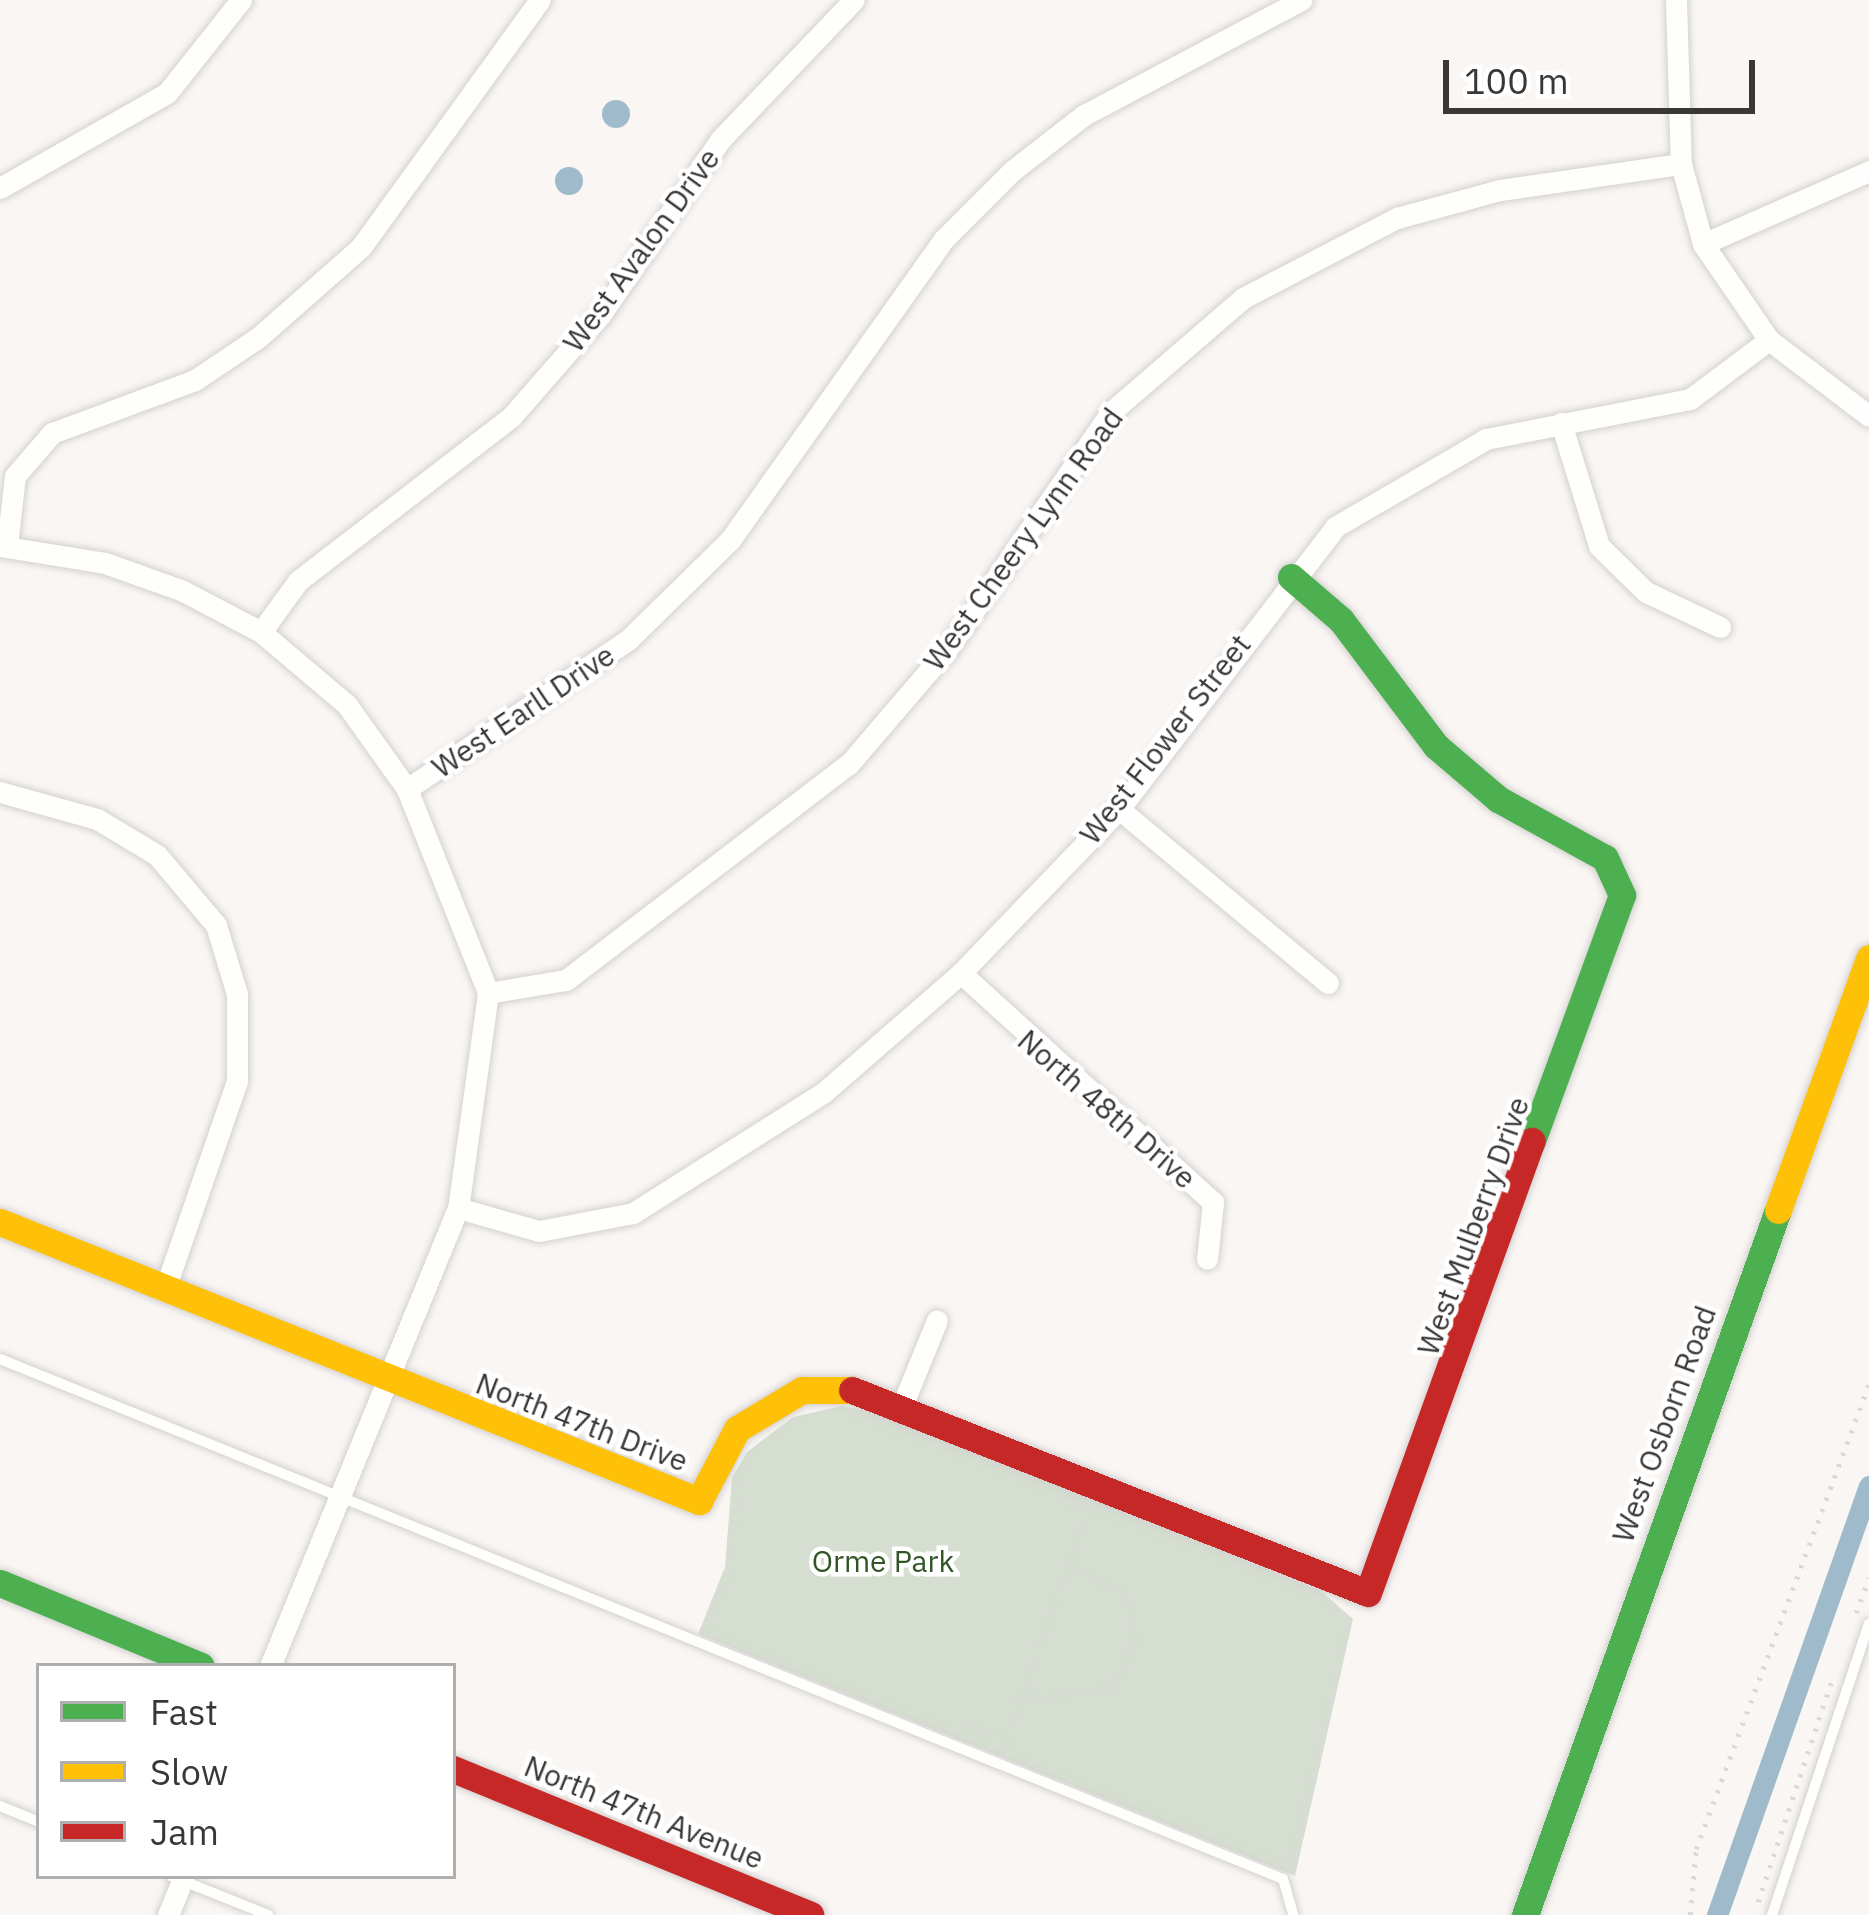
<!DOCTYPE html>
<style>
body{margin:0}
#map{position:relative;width:1869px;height:1915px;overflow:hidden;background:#f9f6f4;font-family:"IBM Plex Sans",sans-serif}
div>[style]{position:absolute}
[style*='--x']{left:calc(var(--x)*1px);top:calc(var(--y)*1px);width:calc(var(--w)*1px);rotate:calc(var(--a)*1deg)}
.green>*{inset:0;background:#d5ded0}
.water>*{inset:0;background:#9fbacb}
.round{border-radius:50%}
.canal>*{height:21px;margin:-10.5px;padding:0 10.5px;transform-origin:10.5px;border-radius:10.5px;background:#9fbacb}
.path>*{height:4.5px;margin-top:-2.25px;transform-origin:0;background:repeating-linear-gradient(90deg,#dad9d9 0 3px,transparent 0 12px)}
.roads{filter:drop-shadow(0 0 3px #d4d1d0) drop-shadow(0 0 3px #d4d1d0)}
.lane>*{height:10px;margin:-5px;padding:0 5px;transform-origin:5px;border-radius:5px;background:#fefefd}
.street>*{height:21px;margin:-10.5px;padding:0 10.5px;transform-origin:10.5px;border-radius:10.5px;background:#fefefd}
.fast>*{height:27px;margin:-13.5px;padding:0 13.5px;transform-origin:13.5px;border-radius:13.5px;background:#4caf50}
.slow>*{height:27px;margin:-13.5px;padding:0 13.5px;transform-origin:13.5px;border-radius:13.5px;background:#ffc107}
.jam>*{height:27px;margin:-13.5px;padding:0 13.5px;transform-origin:13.5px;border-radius:13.5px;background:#c62828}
span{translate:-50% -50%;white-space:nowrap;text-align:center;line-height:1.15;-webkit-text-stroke:9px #fff;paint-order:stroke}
.street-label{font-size:30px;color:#3a3837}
.park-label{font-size:30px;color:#315525}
.legend{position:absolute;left:36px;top:1663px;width:420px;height:216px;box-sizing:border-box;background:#fff;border:3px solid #b0afaf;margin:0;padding:15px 21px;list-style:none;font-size:36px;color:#3a3837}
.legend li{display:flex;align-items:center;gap:24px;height:60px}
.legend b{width:60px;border:3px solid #b0afaf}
.scale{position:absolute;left:1443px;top:60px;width:312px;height:54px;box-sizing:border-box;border:6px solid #3a3837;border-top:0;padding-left:15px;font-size:36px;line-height:42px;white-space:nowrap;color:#3a3837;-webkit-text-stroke:9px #fff;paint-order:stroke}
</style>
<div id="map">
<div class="green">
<i style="clip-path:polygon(842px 1406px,893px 1416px,1321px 1591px,1353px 1619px,1295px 1876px,698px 1634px,725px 1567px,732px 1478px,747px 1452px,793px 1417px)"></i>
</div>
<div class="water">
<i class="round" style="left:602px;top:100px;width:28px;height:28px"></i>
<i class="round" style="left:555px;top:167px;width:28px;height:28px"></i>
</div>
<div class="canal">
<i style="--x:1717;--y:1915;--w:455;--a:-70.5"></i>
</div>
<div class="path">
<i style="--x:1066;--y:1496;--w:16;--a:60"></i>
<i style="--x:1074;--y:1510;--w:24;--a:0"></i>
<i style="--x:1856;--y:1613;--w:37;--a:-70"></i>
<i style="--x:703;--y:1631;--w:65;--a:-66.6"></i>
<i style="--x:729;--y:1571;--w:92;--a:-83.7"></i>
<i style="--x:1015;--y:1701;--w:98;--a:-7.6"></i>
<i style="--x:1112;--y:1688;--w:51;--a:-63.4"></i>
<i style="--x:1135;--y:1642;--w:49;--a:-101.8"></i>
<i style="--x:1125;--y:1594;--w:64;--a:-152.2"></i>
<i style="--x:967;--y:1725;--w:36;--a:21"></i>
<i style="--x:1002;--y:1749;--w:257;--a:-70.2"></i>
<i style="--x:1291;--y:1864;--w:250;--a:-76.8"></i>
<i style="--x:1348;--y:1621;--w:27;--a:-141"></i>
<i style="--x:1758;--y:1902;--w:240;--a:-71.6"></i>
<i style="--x:1690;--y:1915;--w:66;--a:-84.8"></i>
<i style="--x:1696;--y:1849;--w:497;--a:-69.6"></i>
</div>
<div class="roads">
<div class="lane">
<i style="--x:0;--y:1359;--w:1384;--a:22.06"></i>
<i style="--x:1283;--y:1879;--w:37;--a:74"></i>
<i style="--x:0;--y:1806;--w:42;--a:22.3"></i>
<i style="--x:171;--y:1876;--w:105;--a:21.9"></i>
<i style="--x:1772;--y:1915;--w:307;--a:-71.6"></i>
</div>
<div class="street">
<i style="--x:1676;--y:0;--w:164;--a:88.3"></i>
<i style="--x:1681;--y:164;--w:83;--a:74.6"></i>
<i style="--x:1703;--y:244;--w:116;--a:55.5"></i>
<i style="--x:1769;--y:340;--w:126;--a:37.2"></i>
<i style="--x:0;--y:188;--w:192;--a:-29.6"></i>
<i style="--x:167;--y:93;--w:119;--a:-51.5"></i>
<i style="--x:1703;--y:244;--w:181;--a:-23.7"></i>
<i style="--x:1561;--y:423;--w:129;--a:72.8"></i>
<i style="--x:1599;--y:546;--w:66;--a:44.4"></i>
<i style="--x:1646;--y:592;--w:82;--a:25.3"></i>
<i style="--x:7;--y:545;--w:69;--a:-83.4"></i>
<i style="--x:15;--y:476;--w:57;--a:-49.3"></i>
<i style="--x:52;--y:433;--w:153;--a:-20.3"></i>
<i style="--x:195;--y:380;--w:77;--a:-33.9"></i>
<i style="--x:259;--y:337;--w:136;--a:-41.4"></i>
<i style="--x:361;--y:247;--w:305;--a:-54.1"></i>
<i style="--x:0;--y:546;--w:106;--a:9.2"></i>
<i style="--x:105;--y:563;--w:83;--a:19.7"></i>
<i style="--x:183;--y:591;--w:88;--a:27.7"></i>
<i style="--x:261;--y:632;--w:113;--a:40.3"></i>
<i style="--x:347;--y:705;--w:103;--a:54.5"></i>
<i style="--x:407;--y:789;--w:219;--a:68.3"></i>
<i style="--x:488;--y:993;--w:217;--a:97.9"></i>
<i style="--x:458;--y:1208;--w:495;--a:112.3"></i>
<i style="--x:261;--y:632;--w:63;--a:-54"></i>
<i style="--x:298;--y:581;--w:270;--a:-37.6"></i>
<i style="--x:512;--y:416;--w:135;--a:-48.9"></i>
<i style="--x:601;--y:314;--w:212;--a:-55.6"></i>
<i style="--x:721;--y:139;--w:192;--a:-46.3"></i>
<i style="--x:407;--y:789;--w:267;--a:-34"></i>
<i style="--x:628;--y:640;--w:143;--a:-44.4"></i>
<i style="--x:730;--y:540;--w:369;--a:-54.6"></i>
<i style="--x:944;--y:239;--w:96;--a:-45"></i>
<i style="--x:1012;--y:171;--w:91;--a:-37.9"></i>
<i style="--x:1084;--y:115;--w:246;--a:-27.9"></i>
<i style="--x:0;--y:792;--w:101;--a:15.6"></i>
<i style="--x:97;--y:819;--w:70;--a:31"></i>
<i style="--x:157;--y:855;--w:92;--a:49.9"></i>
<i style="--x:216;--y:925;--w:72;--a:73.1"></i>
<i style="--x:237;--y:994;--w:87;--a:90"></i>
<i style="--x:237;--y:1081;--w:220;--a:109.1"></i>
<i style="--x:1119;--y:809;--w:272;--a:39.8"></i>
<i style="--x:961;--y:973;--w:341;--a:42.3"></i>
<i style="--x:1213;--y:1202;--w:57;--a:96"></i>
<i style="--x:488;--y:993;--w:79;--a:-9.5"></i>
<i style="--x:566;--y:980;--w:356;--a:-37.4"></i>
<i style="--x:849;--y:764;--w:149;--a:-49.4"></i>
<i style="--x:946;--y:651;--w:290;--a:-55.4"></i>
<i style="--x:1111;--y:412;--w:174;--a:-40.8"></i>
<i style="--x:1243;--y:298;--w:174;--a:-27.5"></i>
<i style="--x:1397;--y:218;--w:107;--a:-15.2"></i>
<i style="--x:1500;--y:190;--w:183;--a:-8.2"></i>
<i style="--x:458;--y:1208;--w:84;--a:15.9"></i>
<i style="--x:539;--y:1231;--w:96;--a:-10.8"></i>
<i style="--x:633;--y:1213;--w:225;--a:-32.3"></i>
<i style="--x:823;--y:1093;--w:183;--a:-41"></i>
<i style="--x:961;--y:973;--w:228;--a:-46.1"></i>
<i style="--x:1119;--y:809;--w:355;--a:-52.5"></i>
<i style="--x:1335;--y:527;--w:175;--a:-30.2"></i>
<i style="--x:1486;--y:439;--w:208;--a:-11.1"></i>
<i style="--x:1690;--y:399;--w:99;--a:-36.8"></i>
<i style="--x:904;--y:1401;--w:87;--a:-67.8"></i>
<i style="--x:168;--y:1915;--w:42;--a:-67.7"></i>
</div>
<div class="fast">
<i style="--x:1291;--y:577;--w:66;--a:40.7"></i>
<i style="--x:1341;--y:620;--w:158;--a:53"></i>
<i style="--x:1436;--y:746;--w:82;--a:40.5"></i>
<i style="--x:1498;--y:799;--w:122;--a:28.9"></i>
<i style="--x:1605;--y:858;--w:41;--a:65.3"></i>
<i style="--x:1622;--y:895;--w:262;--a:110.1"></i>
<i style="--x:0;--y:1583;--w:217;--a:22.4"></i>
<i style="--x:1525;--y:1915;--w:749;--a:-70.26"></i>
</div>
<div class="slow">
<i style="--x:1778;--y:1210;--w:268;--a:-70.1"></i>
<i style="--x:0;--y:1222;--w:753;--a:21.76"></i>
<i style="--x:699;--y:1501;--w:81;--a:-62.2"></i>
<i style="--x:737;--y:1429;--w:76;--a:-31"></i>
<i style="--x:802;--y:1390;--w:50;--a:0"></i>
</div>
<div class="jam">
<i style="--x:852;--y:1390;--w:554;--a:21.48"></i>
<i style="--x:1368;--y:1593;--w:481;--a:-70.1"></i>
<i style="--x:453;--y:1769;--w:386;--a:22.2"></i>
</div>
</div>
<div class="street-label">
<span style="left:641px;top:250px;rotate:-54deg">West Avalon Drive</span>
<span style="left:1023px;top:539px;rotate:-54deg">West Cheery Lynn Road</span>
<span style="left:523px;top:711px;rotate:-34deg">West Earll Drive</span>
<span style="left:1165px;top:739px;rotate:-52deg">West Flower Street</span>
<span style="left:1107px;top:1109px;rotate:41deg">North 48th Drive</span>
<span style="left:1473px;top:1226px;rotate:-70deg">West Mulberry Drive</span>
<span style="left:582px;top:1422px;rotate:21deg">North 47th Drive</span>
<span style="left:1664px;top:1424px;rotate:-70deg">West Osborn Road</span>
<span style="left:644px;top:1812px;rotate:22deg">North 47th Avenue</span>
</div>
<div class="park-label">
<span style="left:883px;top:1561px">Orme Park</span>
</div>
<ul class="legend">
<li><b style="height:15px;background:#4caf50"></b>Fast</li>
<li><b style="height:15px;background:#ffc107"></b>Slow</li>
<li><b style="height:15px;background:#c62828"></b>Jam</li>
</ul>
<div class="scale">100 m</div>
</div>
